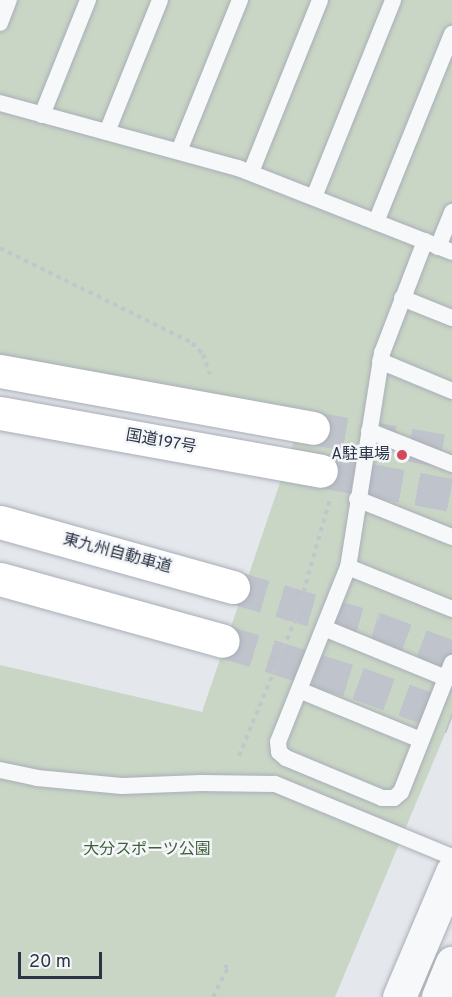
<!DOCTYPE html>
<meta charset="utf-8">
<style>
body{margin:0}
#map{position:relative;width:452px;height:997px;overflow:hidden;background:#e4e7ec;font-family:Overpass,"Noto Sans JP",sans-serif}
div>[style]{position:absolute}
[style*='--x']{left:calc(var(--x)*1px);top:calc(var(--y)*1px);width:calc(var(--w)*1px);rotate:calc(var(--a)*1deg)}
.green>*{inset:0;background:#c9d6c5}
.trunk-tunnel>*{height:33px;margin-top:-16.5px;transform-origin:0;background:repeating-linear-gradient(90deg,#bfc3cb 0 33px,transparent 0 49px)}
.motorway-tunnel>*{height:33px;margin-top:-16.5px;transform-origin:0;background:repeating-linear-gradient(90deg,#bfc3cb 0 33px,transparent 0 49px)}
.path>*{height:4px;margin-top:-2px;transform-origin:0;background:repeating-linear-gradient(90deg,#c2c5cb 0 4.5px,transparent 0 9px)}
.roads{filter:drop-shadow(0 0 2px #a9aeb7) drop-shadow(0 0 2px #a9aeb7)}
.service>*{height:16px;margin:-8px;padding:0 8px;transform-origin:8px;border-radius:8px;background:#f7f8fa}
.tertiary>*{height:33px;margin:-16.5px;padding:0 16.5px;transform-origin:16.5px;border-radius:16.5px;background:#f7f8fa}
.trunk>*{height:33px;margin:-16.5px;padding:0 16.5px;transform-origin:16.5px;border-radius:16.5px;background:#fff}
.motorway>*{height:33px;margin:-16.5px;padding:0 16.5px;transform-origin:16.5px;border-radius:16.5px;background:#fff}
.dots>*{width:16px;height:16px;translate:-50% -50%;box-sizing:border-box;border:3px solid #f4f6f9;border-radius:50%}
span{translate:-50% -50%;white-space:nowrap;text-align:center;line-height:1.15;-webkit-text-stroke:5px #f4f6f9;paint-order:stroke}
.street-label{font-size:16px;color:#2b3445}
.poi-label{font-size:16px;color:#2b3445}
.right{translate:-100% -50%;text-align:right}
.park-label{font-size:16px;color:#3f6138}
.scale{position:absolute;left:18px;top:952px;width:84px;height:27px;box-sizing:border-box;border:3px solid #2b3445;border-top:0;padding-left:8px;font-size:18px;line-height:21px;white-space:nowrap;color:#2b3445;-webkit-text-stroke:4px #f4f6f9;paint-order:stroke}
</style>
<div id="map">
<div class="green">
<i style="clip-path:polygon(0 0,452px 0,452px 717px,335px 997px,0 997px,0 665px,202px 712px,304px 412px,0 355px)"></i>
</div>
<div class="trunk-tunnel">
<i style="--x:313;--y:428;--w:141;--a:9.8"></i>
<i style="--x:321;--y:471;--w:133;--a:10.4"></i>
</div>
<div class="motorway-tunnel">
<i style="--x:233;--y:587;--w:148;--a:16.1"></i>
<i style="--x:375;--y:628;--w:82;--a:20.6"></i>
<i style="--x:223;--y:641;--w:141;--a:17.3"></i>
<i style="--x:358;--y:683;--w:100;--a:19.9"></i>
</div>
<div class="path">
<i style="--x:0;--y:248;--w:214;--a:26.3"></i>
<i style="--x:192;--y:343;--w:16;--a:45"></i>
<i style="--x:203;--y:354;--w:21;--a:71"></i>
<i style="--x:239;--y:756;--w:149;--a:-67.6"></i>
<i style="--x:296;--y:618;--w:124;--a:-74.1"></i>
<i style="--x:213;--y:997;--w:33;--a:-63"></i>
<i style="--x:228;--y:968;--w:9;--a:-144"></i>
</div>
<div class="roads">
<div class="service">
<i style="--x:0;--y:23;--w:25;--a:-69"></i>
<i style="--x:0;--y:103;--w:247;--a:15.3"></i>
<i style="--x:238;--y:168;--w:230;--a:21.4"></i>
<i style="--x:42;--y:115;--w:124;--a:-68.2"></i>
<i style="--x:107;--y:132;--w:142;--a:-68.1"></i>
<i style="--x:179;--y:151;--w:163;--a:-68"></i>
<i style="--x:251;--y:172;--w:185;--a:-68.1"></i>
<i style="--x:314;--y:197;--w:212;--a:-68.1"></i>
<i style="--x:376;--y:222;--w:203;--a:-68"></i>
<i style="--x:425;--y:241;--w:120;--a:111"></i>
<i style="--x:382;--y:353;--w:217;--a:99"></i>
<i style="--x:348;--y:567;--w:188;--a:111.8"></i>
<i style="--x:278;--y:742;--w:10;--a:84"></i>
<i style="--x:279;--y:752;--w:9;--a:41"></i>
<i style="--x:286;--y:758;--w:104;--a:22.6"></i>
<i style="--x:382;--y:798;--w:12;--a:0"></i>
<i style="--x:394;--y:798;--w:9;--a:-41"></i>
<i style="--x:401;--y:792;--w:139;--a:-68.4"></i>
<i style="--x:438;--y:247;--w:38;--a:-68"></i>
<i style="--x:402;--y:298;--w:54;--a:21.8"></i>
<i style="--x:380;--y:361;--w:78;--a:22.6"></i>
<i style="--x:369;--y:431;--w:89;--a:21.7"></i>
<i style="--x:357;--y:499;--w:102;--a:21.8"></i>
<i style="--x:348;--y:567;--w:112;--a:22"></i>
<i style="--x:324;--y:628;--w:132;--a:22.3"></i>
<i style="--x:299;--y:690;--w:132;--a:22.3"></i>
<i style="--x:0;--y:770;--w:38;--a:12"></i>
<i style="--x:37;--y:778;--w:85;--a:5.4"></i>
<i style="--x:122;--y:786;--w:79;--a:-2.2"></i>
<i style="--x:201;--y:783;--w:74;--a:0.8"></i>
<i style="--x:275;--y:784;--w:191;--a:22.4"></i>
</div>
<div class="tertiary">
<i style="--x:399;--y:997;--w:136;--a:-67"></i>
<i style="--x:438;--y:997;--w:37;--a:-68"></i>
</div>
<div class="trunk">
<i style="--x:0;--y:371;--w:318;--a:10.3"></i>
<i style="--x:0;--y:413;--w:326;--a:10.2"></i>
</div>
<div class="motorway">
<i style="--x:0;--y:522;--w:242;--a:15.6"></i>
<i style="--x:0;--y:579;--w:231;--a:15.5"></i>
</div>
</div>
<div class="dots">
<i style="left:402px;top:455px;background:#d1495b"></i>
</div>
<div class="street-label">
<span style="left:161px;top:442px;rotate:10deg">国道197号</span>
<span style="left:117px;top:554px;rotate:15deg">東九州自動車道</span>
</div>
<div class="poi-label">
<span class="right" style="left:390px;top:455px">A駐車場</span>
</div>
<div class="park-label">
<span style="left:147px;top:850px">大分スポーツ公園</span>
</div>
<div class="scale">20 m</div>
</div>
